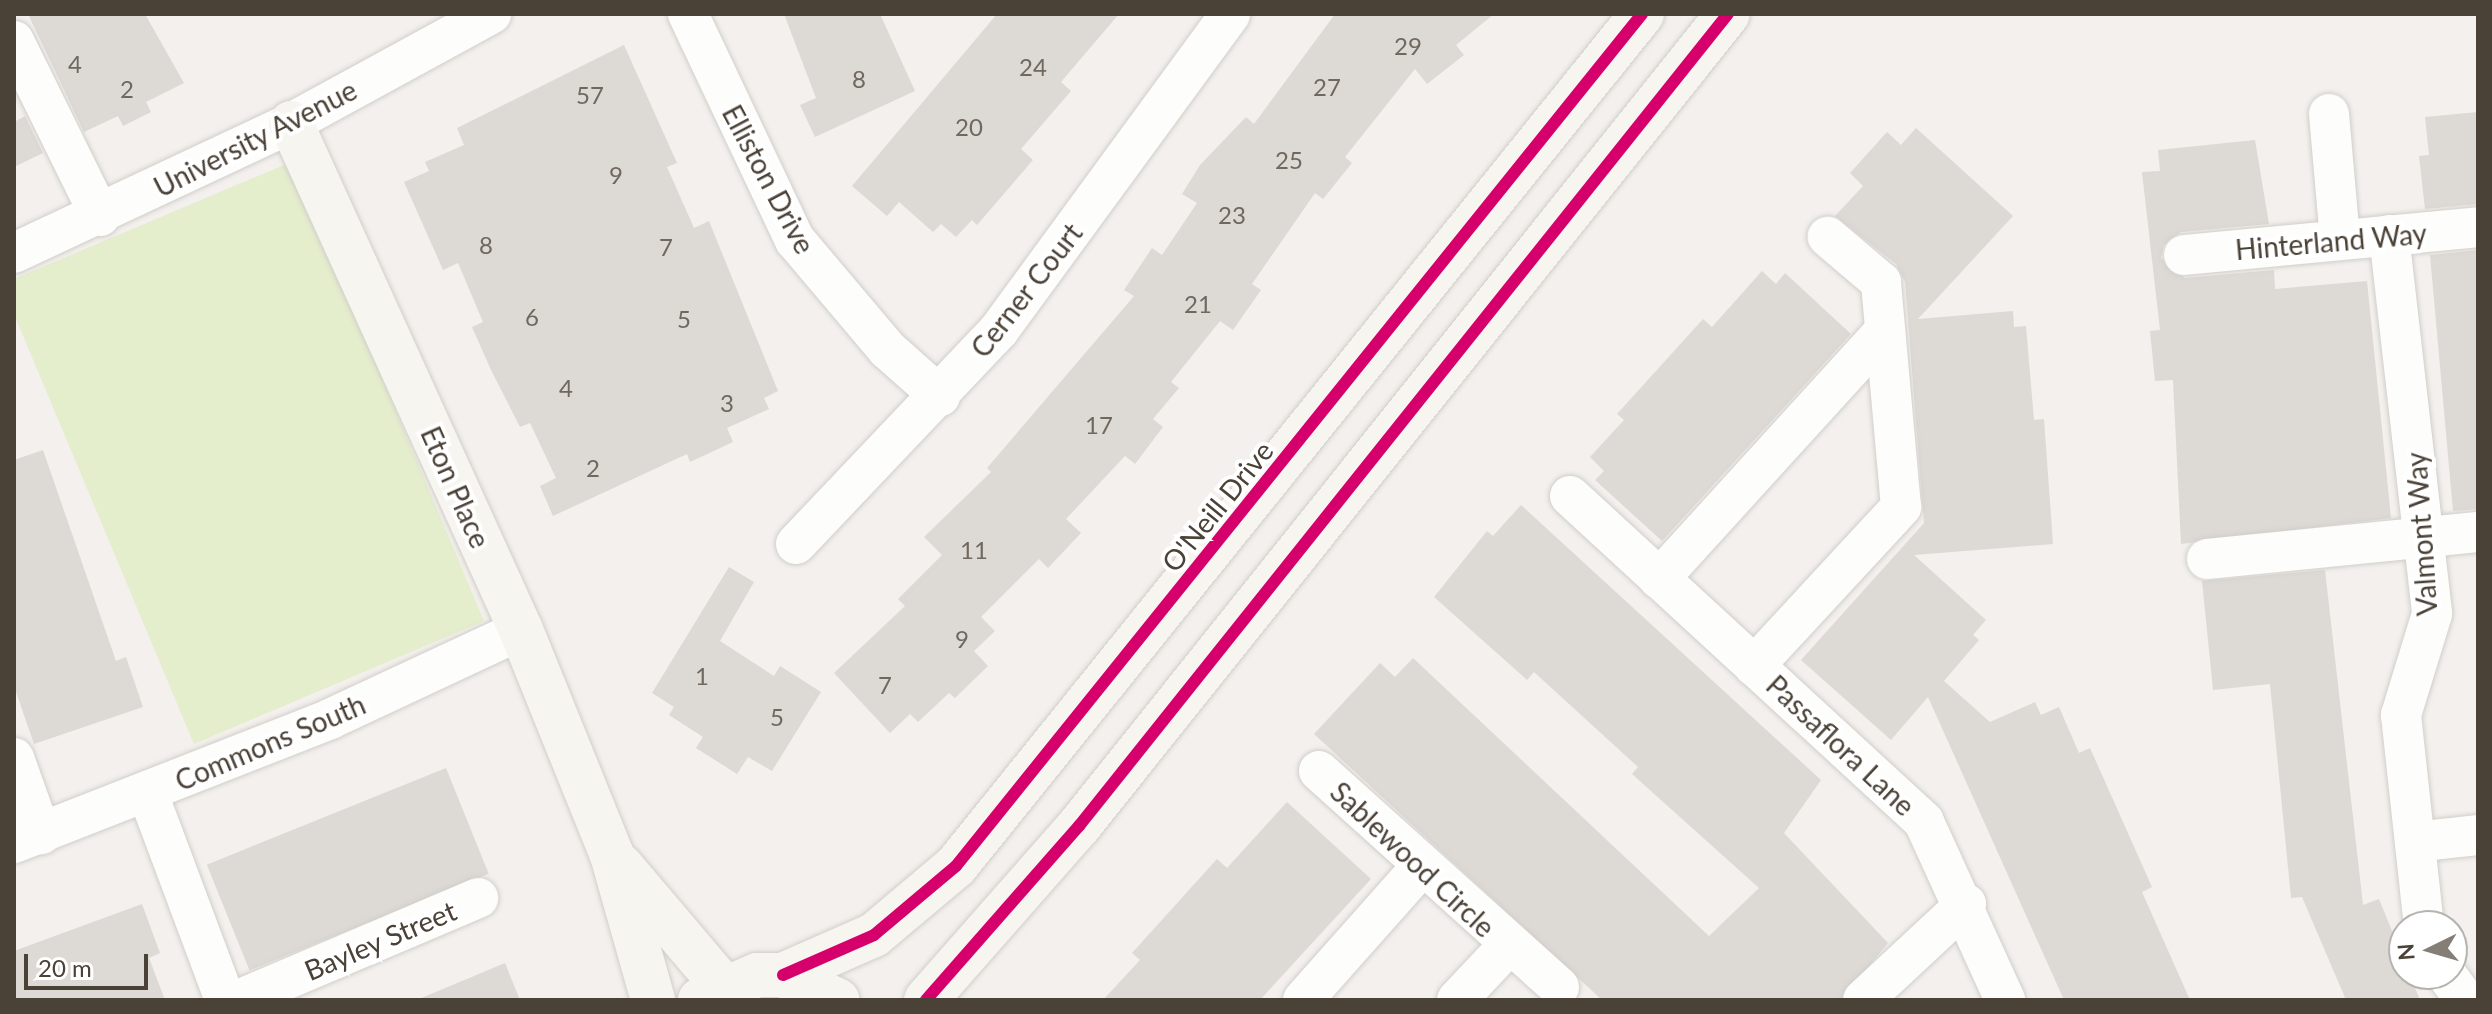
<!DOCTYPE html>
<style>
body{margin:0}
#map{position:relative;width:2492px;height:1014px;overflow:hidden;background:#f3f0ed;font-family:Lato,sans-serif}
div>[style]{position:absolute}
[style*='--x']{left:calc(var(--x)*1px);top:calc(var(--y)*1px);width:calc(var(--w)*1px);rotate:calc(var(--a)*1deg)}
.green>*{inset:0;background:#e4edcc}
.building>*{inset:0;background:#ddd9d5;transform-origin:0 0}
.roads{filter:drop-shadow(0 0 2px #d1ceca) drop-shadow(0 0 2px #d1ceca)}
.street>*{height:40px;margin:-20px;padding:0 20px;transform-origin:20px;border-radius:20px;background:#fdfdfc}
.secondary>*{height:44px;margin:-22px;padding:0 22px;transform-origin:22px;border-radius:22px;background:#f7f5f0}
.cycleway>*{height:12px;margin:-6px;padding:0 6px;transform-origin:6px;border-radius:6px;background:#d6006c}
span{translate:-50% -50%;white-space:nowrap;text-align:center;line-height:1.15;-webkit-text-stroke:8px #fff;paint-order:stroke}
.number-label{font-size:24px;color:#70685f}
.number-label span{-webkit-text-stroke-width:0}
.street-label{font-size:28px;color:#4a4137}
.frame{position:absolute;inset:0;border:16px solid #4a4137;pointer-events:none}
.north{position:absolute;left:2388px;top:910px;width:80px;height:80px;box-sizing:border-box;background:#fff;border:2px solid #b7b3af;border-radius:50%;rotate:265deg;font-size:22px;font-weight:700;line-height:32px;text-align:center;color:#4a4137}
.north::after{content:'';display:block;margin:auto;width:28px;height:36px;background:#857e77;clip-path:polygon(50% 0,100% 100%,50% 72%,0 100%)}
.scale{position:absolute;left:24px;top:954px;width:124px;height:36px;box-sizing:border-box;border:4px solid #4a4137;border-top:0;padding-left:10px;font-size:24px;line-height:28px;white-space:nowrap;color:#4a4137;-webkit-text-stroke:6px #fff;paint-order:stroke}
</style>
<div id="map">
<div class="green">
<i style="clip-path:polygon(291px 162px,484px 621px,194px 744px,14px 314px,14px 279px)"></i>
</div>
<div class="building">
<i style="clip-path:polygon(28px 14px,145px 14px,184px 83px,146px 102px,151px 112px,123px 126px,118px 116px,84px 132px)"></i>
<i style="clip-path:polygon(784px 14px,880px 14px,915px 91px,815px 137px,800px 105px,816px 98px)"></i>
<i style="clip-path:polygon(997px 14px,1119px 14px,1061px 82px,1071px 91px,1021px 149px,1033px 160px,977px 225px,972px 220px,956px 237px,941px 224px,933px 232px,899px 202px,887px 216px,852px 186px)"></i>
<i style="clip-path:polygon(1335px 14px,1494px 14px,1456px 45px,1464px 55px,1427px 84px,1415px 69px,1345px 157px,1352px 163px,1323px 199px,1315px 193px,1252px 284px,1261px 290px,1233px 330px,1220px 321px,1171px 382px,1179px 388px,1153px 419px,1163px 427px,1135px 464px,1125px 456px,1066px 519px,1081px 533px,1048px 568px,1039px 559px,981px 617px,995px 631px,974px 651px,988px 666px,955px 698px,949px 693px,918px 722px,910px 714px,890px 733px,834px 673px,905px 606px,898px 599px,942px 555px,924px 537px,991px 472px,987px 468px,1134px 296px,1124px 290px,1152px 248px,1162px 255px,1197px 203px,1182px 194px,1200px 165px,1246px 117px,1254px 124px)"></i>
<i style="clip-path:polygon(624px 45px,677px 163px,667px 167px,694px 228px,709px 221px,778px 391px,764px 398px,769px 409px,727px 428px,733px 442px,690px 462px,687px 454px,553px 516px,540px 486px,556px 478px,530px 423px,520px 427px,491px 370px,472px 327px,483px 322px,458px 263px,443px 270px,404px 182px,429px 171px,425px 162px,464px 145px,457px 128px)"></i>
<i style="clip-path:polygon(2478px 112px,2478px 204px,2425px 209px,2419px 156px,2429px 155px,2425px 117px)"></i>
<i style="clip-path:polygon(25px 116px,43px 153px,14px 167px,14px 122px)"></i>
<i style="clip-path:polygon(1916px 128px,2013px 216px,1918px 319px,2013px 311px,2014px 327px,2026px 326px,2034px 420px,2044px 419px,2053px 544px,1914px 555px,1986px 620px,1973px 635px,1979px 640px,1944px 681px,1990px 722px,2035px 702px,2041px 715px,2059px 707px,2079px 753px,2090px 748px,2152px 887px,2142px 892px,2190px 1000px,2064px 1000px,1928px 697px,1891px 740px,1801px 660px,1924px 523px,1905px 282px,1896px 264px,1835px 216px,1863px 186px,1850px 173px,1887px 132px,1901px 145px)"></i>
<i style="clip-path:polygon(2255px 140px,2269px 224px,2181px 232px,2164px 245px,2161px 258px,2185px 278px,2274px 270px,2275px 289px,2367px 281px,2391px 518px,2181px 544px,2173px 380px,2155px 381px,2150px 331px,2160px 330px,2142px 172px,2160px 171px,2158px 150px)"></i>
<i style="clip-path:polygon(2478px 250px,2478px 509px,2453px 511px,2430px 255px)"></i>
<i style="clip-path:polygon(1762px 271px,1776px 284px,1785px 273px,1851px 334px,1662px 541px,1595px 480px,1604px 471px,1590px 457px,1624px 420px,1617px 414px,1703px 319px,1712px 327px)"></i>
<i style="clip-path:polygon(43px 450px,116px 661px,126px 657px,143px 707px,34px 744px,14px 686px,14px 460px)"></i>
<i style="clip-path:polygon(1521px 505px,1821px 780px,1784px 833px,1888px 943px,1841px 1000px,1602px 1000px,1314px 734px,1380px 663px,1395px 677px,1413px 658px,1709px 936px,1759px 888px,1632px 774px,1638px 767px,1534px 672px,1527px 680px,1434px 597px,1487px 531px,1493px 536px)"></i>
<i style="clip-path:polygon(729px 567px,754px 582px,720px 641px,774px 676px,780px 666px,821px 692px,772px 771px,748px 757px,737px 774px,696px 748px,703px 737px,669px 715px,674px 707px,652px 693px)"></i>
<i style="clip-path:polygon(2325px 570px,2363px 905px,2379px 899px,2420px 1000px,2346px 1000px,2302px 897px,2291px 898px,2270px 684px,2213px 690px,2202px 581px)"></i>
<i style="left:446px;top:768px;width:114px;height:258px;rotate:68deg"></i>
<i style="clip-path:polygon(1287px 802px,1371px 879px,1260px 1000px,1103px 1000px,1140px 960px,1132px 953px,1217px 859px,1227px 868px)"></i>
<i style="clip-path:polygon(142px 904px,160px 953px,149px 958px,165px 1000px,14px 1000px,14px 951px)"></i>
<i style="clip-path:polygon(505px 963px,520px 1000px,419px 1000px,419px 999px)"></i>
</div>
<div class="roads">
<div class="street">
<i style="--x:688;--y:14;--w:250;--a:64.7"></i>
<i style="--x:795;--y:240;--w:143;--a:49.8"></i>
<i style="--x:887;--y:349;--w:71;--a:41.6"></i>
<i style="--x:14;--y:41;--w:195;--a:63.8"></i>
<i style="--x:2329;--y:114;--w:126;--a:85"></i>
<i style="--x:2389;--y:235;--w:381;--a:83.5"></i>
<i style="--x:2432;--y:614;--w:106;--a:107.1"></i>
<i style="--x:2401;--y:715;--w:212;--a:83.8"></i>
<i style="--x:14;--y:253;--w:306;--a:-25.1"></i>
<i style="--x:291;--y:123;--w:228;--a:-28.6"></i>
<i style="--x:2184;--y:255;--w:295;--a:-5.4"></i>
<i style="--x:1570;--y:496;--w:481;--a:42.6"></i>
<i style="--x:1924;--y:822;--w:196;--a:65.5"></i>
<i style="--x:796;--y:544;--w:295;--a:-46.5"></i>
<i style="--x:999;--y:330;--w:391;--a:-53.8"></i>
<i style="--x:2207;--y:559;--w:272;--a:-5.7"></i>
<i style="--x:1659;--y:579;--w:336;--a:-47.7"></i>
<i style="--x:1754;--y:666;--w:217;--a:-47.2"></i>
<i style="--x:1901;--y:507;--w:226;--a:-95.1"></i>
<i style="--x:1881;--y:282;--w:70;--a:-139.7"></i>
<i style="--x:14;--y:758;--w:81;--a:70.4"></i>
<i style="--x:1319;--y:771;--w:323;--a:42"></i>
<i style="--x:148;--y:794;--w:220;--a:69.5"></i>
<i style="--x:2415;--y:842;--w:63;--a:-6.3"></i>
<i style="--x:14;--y:843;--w:339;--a:-21.4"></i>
<i style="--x:330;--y:719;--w:211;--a:-25"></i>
<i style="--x:2446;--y:974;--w:32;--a:54"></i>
<i style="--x:238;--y:1000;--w:261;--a:-23"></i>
<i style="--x:1303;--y:1000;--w:178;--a:-48.4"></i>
<i style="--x:1457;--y:1000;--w:73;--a:-46.7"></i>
<i style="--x:1863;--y:1000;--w:141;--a:-43"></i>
</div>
<div class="secondary">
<i style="--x:291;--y:123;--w:557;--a:65.6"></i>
<i style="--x:521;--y:630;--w:243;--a:68"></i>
<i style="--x:612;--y:855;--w:151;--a:74.2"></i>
<i style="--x:621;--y:866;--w:156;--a:49.7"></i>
<i style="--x:783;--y:975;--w:99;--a:-23.7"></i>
<i style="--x:874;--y:935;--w:107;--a:-40.1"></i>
<i style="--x:956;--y:866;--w:1094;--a:-51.16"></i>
<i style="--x:700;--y:1000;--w:62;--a:-23.7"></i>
<i style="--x:757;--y:975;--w:26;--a:0"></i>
<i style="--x:783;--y:975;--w:60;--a:24.8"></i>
<i style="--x:926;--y:1000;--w:232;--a:-48.7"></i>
<i style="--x:1079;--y:826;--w:1039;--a:-51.37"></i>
</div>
</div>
<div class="cycleway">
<i style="--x:783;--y:975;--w:99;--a:-23.7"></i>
<i style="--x:874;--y:935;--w:107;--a:-40.1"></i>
<i style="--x:956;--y:866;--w:1094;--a:-51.16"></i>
<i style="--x:926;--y:1000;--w:232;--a:-48.7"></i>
<i style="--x:1079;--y:826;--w:1039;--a:-51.37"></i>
</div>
<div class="number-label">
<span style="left:1408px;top:46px">29</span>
<span style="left:75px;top:64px">4</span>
<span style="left:1033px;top:67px">24</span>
<span style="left:859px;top:79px">8</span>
<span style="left:1327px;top:87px">27</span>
<span style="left:127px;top:89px">2</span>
<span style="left:590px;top:95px">57</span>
<span style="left:969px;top:127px">20</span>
<span style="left:1289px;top:160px">25</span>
<span style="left:616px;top:175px">9</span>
<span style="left:1232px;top:215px">23</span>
<span style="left:486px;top:245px">8</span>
<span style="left:666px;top:247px">7</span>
<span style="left:1198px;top:304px">21</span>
<span style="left:532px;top:317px">6</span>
<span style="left:684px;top:319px">5</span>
<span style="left:566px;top:388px">4</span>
<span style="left:727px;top:403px">3</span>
<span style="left:1099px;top:425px">17</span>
<span style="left:593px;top:468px">2</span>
<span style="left:974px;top:550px">11</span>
<span style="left:962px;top:639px">9</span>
<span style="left:702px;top:676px">1</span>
<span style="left:885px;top:685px">7</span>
<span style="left:777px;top:717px">5</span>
</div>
<div class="street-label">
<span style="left:255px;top:138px;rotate:-27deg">University Avenue</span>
<span style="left:769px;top:179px;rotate:62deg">Elliston Drive</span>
<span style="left:2331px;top:241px;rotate:-5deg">Hinterland Way</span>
<span style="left:1026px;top:290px;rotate:-52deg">Cerner Court</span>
<span style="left:456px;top:487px;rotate:66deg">Eton Place</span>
<span style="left:1217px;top:506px;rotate:-51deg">O'Neill Drive</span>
<span style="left:2421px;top:534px;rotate:-94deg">Valmont Way</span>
<span style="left:270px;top:742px;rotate:-23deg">Commons South</span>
<span style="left:1841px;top:745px;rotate:43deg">Passaflora Lane</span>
<span style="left:1413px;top:859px;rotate:43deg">Sablewood Circle</span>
<span style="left:380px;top:940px;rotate:-23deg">Bayley Street</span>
</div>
<div class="frame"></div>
<div class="north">N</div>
<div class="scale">20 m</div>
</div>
